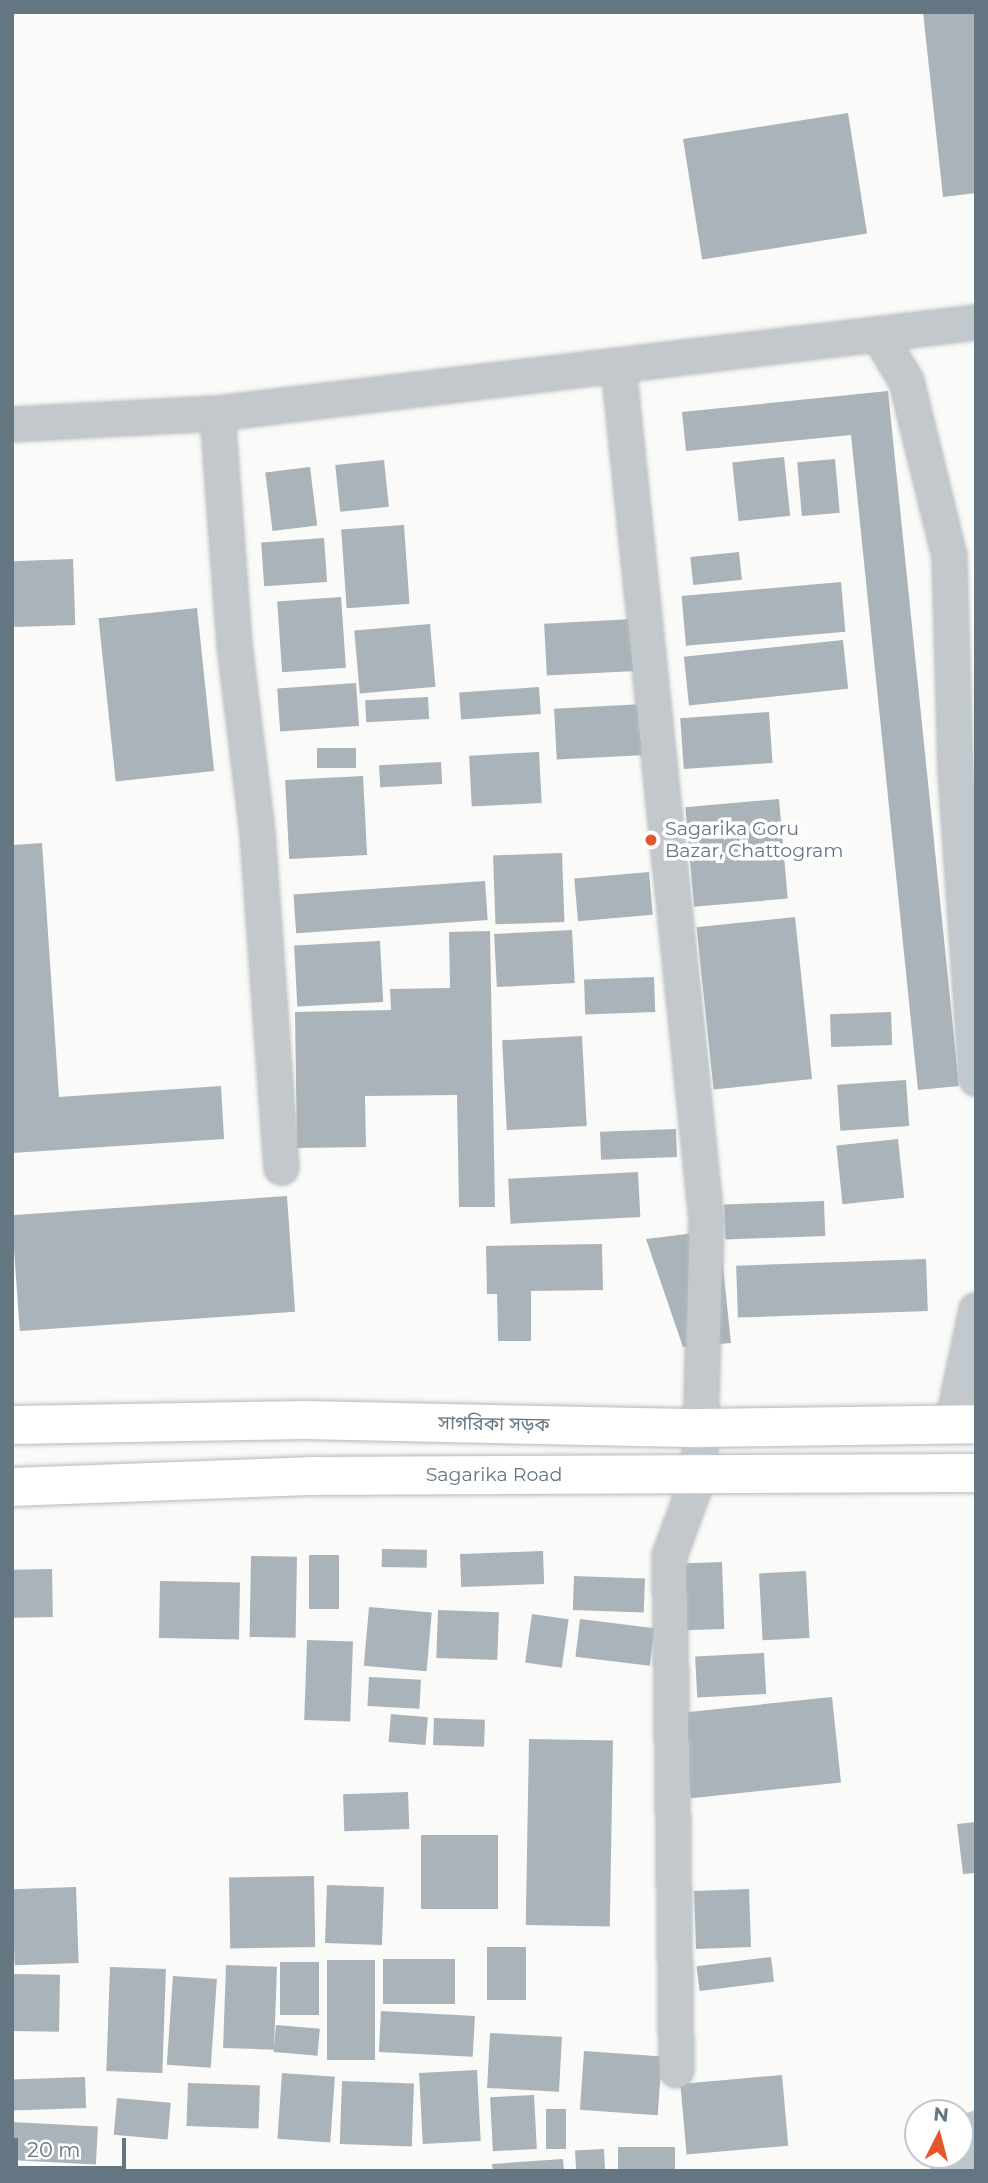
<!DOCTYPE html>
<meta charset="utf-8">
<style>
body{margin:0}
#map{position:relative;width:988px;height:2183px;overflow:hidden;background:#fafaf8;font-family:Montserrat,"Noto Sans Bengali",sans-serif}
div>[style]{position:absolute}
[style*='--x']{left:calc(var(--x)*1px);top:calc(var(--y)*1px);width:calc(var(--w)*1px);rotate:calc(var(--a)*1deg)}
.water>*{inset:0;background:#bbc7cb}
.building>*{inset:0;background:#aab3b9;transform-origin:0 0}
.roads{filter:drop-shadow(0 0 2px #b5babe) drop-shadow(0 0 2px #b5babe)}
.minor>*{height:33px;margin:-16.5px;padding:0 16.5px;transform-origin:16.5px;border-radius:16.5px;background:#c3c8cc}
.primary>*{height:38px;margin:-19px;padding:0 19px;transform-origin:19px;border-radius:19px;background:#fff}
.dots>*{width:19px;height:19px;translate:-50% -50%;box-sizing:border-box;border:4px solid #fff;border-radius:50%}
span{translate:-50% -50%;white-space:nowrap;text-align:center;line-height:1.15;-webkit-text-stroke:7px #fff;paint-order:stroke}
.poi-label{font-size:19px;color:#657683}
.left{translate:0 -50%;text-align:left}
.street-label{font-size:19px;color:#657683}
.frame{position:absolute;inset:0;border:14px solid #657683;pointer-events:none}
.north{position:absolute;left:904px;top:2099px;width:70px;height:70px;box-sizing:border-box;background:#fff;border:2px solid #c1c8cd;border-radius:50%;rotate:6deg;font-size:19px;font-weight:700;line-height:28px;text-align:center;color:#657683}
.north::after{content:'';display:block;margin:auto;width:24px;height:32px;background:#e4572e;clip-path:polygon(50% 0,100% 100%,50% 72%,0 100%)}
.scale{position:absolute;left:14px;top:2138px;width:112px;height:32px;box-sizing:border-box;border:4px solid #657683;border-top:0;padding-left:9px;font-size:21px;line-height:24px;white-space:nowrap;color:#657683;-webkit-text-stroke:5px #fff;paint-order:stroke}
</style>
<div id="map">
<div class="water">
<i style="clip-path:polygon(976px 2110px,976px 2171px,930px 2171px,930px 2155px,960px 2155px,960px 2115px)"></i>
</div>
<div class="building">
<i style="clip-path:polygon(923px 12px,976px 12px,976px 193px,943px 197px)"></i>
<i style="left:848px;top:113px;width:122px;height:167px;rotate:81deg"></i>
<i style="clip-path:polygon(888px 391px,959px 1086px,918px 1090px,851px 435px,686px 451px,682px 412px)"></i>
<i style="left:784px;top:457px;width:59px;height:52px;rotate:84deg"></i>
<i style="left:835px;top:459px;width:54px;height:38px;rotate:85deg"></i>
<i style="left:384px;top:460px;width:47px;height:49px;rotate:84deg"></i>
<i style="left:310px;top:467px;width:59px;height:45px;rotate:83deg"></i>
<i style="left:404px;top:525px;width:79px;height:63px;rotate:86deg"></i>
<i style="left:324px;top:538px;width:44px;height:63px;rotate:86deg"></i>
<i style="left:739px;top:552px;width:28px;height:49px;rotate:84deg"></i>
<i style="left:73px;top:559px;width:66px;height:61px;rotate:88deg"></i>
<i style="left:841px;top:582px;width:50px;height:160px;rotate:85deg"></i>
<i style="left:341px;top:597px;width:71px;height:64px;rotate:86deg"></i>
<i style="left:197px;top:608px;width:164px;height:99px;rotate:84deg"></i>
<i style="left:633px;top:619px;width:52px;height:89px;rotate:87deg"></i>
<i style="left:430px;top:624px;width:63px;height:76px;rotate:85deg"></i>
<i style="left:843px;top:640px;width:49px;height:160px;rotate:84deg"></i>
<i style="left:356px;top:683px;width:43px;height:79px;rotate:86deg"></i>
<i style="left:539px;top:687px;width:27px;height:80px;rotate:86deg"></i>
<i style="left:428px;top:697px;width:22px;height:63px;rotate:87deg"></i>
<i style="left:643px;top:704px;width:51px;height:89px;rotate:87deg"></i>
<i style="left:769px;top:712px;width:51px;height:89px;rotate:86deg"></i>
<i style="left:356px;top:748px;width:20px;height:39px;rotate:90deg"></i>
<i style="left:539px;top:752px;width:51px;height:70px;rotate:87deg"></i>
<i style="left:441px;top:762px;width:22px;height:62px;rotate:87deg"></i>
<i style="left:363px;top:776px;width:79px;height:78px;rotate:87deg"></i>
<i style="left:779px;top:799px;width:100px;height:94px;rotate:85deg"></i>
<i style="clip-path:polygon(42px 843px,59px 1097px,221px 1086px,224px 1139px,12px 1153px,12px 845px)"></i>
<i style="left:562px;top:853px;width:69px;height:69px;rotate:88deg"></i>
<i style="left:649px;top:872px;width:43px;height:75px;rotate:85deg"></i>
<i style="left:485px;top:881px;width:39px;height:192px;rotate:86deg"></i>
<i style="left:795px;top:917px;width:163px;height:99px;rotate:84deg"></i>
<i style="left:572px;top:930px;width:53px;height:78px;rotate:87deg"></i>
<i style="clip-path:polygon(490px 931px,495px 1207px,459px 1207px,457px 1095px,365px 1096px,366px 1147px,297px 1148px,295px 1012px,391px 1010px,390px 989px,450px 988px,449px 932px)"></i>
<i style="left:380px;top:941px;width:61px;height:86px;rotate:87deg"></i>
<i style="left:654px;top:977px;width:35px;height:70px;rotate:88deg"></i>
<i style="left:891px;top:1012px;width:33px;height:61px;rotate:88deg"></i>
<i style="left:582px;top:1036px;width:90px;height:80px;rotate:87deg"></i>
<i style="left:906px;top:1080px;width:46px;height:69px;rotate:86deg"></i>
<i style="left:676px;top:1129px;width:28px;height:76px;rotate:88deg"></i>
<i style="left:898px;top:1139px;width:59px;height:62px;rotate:84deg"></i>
<i style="left:638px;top:1172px;width:45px;height:130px;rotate:87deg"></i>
<i style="left:287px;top:1196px;width:116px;height:276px;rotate:86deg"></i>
<i style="left:824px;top:1201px;width:35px;height:100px;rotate:88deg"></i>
<i style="clip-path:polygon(719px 1230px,731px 1343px,683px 1347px,646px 1239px)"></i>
<i style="clip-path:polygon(602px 1244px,603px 1290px,531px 1291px,531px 1341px,498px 1341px,497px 1294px,487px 1294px,486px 1246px)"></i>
<i style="left:926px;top:1259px;width:52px;height:190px;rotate:88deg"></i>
<i style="left:382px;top:1549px;width:45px;height:18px;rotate:1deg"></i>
<i style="left:543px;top:1551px;width:33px;height:83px;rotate:88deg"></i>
<i style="left:309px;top:1555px;width:30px;height:54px"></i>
<i style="left:251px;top:1556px;width:46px;height:81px;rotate:1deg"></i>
<i style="left:722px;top:1562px;width:67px;height:47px;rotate:88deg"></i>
<i style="left:52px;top:1569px;width:48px;height:40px;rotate:89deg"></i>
<i style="left:806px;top:1571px;width:67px;height:47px;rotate:87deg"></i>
<i style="left:574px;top:1576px;width:71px;height:34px;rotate:2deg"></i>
<i style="left:160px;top:1581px;width:80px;height:57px;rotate:1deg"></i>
<i style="left:369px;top:1607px;width:63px;height:59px;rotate:5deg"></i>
<i style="left:438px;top:1610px;width:61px;height:48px;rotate:2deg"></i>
<i style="left:532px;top:1614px;width:37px;height:49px;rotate:8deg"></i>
<i style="left:580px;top:1619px;width:75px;height:38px;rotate:7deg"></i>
<i style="left:307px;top:1640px;width:46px;height:80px;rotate:2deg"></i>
<i style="left:764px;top:1653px;width:41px;height:69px;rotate:87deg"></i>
<i style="left:369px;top:1677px;width:52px;height:29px;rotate:3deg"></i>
<i style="left:832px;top:1697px;width:86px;height:151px;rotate:84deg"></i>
<i style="left:391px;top:1714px;width:37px;height:28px;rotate:5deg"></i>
<i style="left:434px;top:1718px;width:51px;height:27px;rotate:2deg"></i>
<i style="left:529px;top:1739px;width:84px;height:186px;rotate:1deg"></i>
<i style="left:408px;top:1792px;width:37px;height:65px;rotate:88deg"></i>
<i style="clip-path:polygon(976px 1822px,976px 1873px,963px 1874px,957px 1824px)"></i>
<i style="left:421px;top:1835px;width:77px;height:74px"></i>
<i style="left:314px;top:1876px;width:71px;height:85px;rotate:89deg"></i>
<i style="left:327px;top:1885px;width:57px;height:58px;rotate:2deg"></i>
<i style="left:76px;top:1887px;width:76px;height:64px;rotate:88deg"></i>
<i style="left:749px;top:1889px;width:58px;height:55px;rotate:88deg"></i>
<i style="left:487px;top:1947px;width:39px;height:53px"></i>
<i style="left:771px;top:1957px;width:25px;height:75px;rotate:83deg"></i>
<i style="left:455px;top:1959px;width:45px;height:72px;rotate:90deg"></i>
<i style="left:327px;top:1960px;width:48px;height:100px"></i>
<i style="left:280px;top:1962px;width:39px;height:53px"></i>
<i style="left:226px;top:1965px;width:51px;height:83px;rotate:2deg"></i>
<i style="left:110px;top:1967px;width:56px;height:104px;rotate:2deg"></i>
<i style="left:12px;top:1974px;width:48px;height:57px;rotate:1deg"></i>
<i style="left:173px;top:1976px;width:44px;height:89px;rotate:4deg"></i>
<i style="left:381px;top:2011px;width:94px;height:41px;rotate:3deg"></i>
<i style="left:276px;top:2025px;width:44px;height:27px;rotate:5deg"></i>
<i style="left:490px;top:2033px;width:72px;height:55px;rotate:3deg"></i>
<i style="left:584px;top:2051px;width:78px;height:59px;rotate:4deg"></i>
<i style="left:477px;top:2070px;width:71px;height:58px;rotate:87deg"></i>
<i style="left:282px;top:2073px;width:53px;height:66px;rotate:4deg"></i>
<i style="left:782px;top:2075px;width:71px;height:102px;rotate:85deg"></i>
<i style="left:85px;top:2077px;width:31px;height:73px;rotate:88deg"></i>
<i style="left:342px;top:2081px;width:72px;height:63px;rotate:2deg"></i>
<i style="left:188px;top:2083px;width:72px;height:43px;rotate:2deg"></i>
<i style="left:534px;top:2095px;width:54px;height:44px;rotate:87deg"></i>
<i style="left:117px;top:2098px;width:54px;height:37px;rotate:5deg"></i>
<i style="left:546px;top:2109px;width:20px;height:40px"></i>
<i style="left:12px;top:2122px;width:86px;height:38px;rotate:3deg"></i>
<i style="left:675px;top:2147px;width:24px;height:57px;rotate:90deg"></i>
<i style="left:604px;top:2149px;width:22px;height:29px;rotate:87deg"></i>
<i style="clip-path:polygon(563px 2159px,564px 2171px,493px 2171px,492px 2164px)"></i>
</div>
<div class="roads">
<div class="minor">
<i style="--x:878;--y:334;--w:55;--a:59.2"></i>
<i style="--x:906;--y:381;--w:180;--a:76.2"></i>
<i style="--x:949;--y:556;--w:215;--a:88.4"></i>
<i style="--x:955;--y:771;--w:308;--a:86.1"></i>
<i style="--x:618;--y:365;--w:860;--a:84.12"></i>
<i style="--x:706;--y:1220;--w:254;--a:91.6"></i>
<i style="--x:699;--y:1474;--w:86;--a:110.3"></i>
<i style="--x:669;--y:1555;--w:515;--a:89.22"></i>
<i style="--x:217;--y:413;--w:233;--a:85.8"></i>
<i style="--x:234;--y:645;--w:189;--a:83"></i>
<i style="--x:257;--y:833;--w:335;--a:85.9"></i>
<i style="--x:12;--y:424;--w:205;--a:-3.1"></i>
<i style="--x:217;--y:413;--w:764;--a:-6.84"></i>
<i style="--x:952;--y:1423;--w:116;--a:-78.1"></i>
</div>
<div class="primary">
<i style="--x:12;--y:1425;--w:292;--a:-1"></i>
<i style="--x:304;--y:1420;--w:396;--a:1.2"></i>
<i style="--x:700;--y:1428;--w:276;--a:-0.8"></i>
<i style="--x:12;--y:1487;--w:297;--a:-2.1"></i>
<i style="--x:309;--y:1476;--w:667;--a:-0.26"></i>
</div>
</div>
<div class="dots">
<i style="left:651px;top:840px;background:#e4572e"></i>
</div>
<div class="poi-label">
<span class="left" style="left:665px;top:840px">Sagarika Goru<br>Bazar, Chattogram</span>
</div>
<div class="street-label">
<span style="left:494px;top:1424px;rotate:1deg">সাগরিকা সড়ক</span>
<span style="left:494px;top:1475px">Sagarika Road</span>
</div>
<div class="frame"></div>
<div class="north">N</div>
<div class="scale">20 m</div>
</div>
